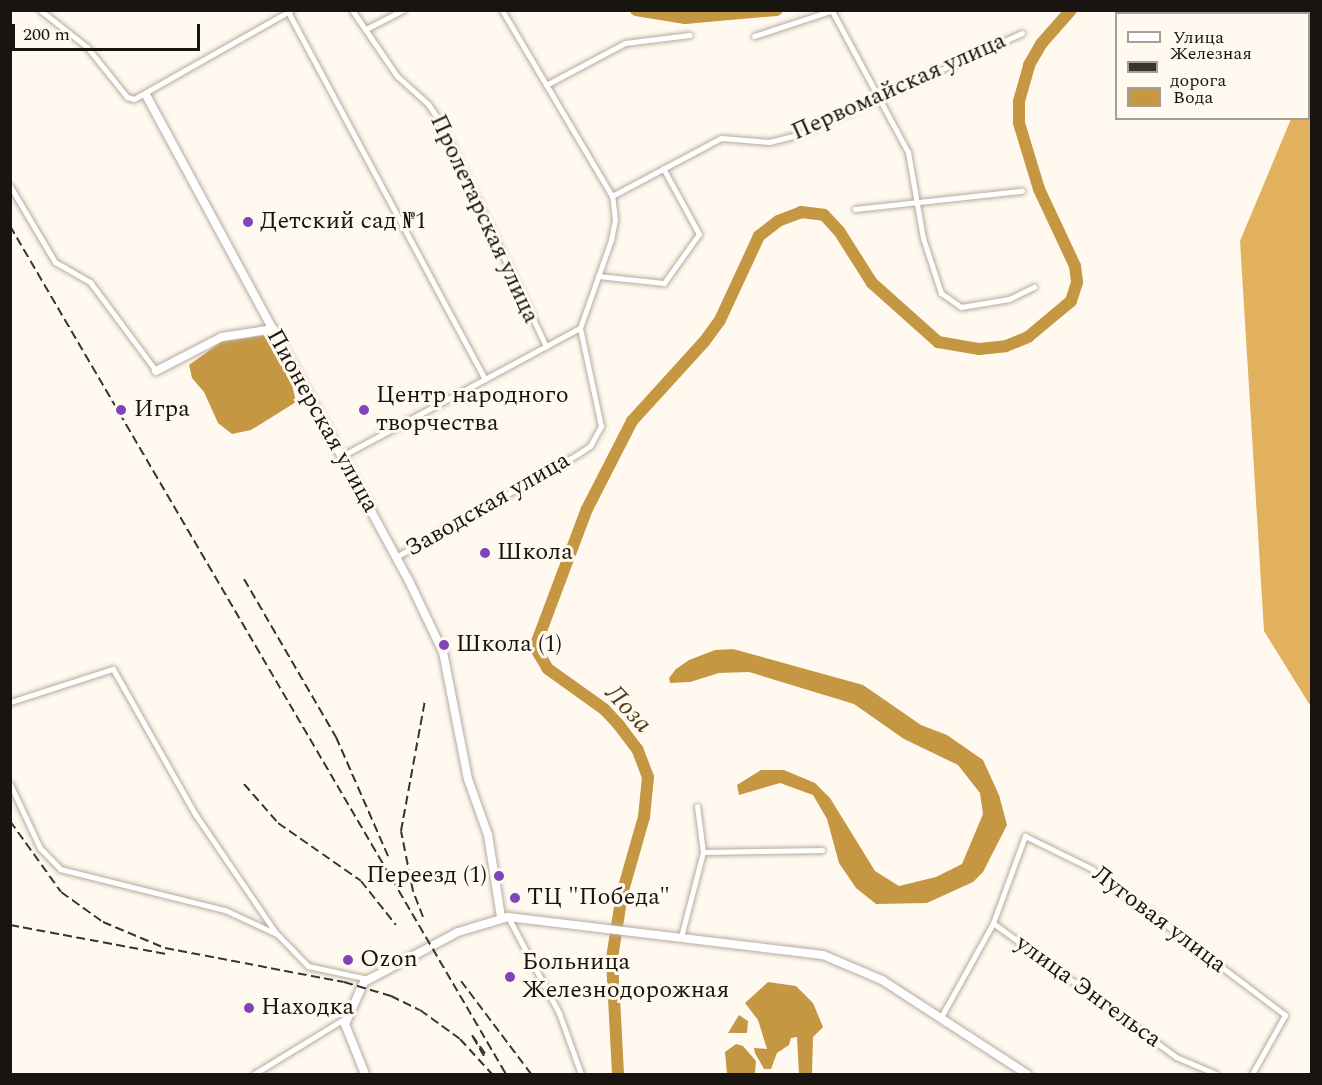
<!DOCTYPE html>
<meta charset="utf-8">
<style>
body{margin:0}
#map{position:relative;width:1322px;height:1085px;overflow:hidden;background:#fff9f0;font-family:Spectral,serif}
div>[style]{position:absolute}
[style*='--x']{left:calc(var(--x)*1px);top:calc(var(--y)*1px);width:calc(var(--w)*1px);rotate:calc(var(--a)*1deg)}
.forest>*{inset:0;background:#e1b15e}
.water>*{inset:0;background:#c69743}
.river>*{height:12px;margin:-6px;padding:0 6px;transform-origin:6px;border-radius:6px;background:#c69743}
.roads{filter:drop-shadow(0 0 2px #b5ac9e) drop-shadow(0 0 2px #b5ac9e)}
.street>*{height:5px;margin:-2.5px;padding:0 2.5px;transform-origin:2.5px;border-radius:2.5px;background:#fff}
.secondary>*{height:8px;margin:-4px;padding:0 4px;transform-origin:4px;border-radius:4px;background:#fff}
.rail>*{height:2px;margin-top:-1px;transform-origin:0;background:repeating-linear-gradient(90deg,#37342e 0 9px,transparent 0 13.5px)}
.dots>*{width:16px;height:16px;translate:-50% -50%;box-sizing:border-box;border:3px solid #fff9f0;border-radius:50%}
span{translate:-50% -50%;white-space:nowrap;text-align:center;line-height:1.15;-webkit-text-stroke:6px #fff9f0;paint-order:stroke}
.street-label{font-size:24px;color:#181510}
.poi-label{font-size:24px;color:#181510}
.left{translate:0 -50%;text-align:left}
.right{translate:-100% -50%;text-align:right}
.water-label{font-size:26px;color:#513d19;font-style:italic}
.frame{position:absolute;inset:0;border:12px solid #181510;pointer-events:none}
.legend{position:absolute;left:1115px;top:12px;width:195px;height:108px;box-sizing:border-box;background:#fff9f0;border:2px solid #a39e96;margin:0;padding:8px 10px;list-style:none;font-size:18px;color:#181510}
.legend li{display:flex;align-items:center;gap:12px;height:30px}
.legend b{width:30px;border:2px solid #a39e96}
.scale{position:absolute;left:12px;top:24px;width:188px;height:27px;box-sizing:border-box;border:3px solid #181510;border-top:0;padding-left:8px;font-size:18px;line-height:21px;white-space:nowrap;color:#181510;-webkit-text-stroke:4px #fff9f0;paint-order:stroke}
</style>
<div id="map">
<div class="forest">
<i style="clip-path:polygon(1262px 11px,1311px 11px,1311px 707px,1264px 631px,1240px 241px,1291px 119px,1308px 118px,1308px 14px)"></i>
</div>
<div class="water">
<i style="clip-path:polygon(268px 335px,287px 363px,296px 402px,251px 430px,232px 434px,218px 423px,204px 392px,192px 378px,189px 365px,221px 342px)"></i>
<i style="clip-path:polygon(733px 649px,863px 685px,921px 725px,947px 735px,983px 760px,999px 795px,1007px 825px,983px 872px,973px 882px,927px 903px,876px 904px,856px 888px,839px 863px,827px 819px,813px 795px,780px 783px,739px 795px,737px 785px,761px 770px,784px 770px,815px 783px,830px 798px,875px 871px,899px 886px,936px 877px,962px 864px,983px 814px,980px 793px,958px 765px,904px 739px,854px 704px,749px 672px,719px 673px,690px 682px,670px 683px,669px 678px,676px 669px,689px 660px,715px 650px)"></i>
<i style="clip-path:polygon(768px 982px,796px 986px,813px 1003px,823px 1027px,813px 1037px,812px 1074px,799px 1074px,797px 1037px,791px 1038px,789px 1045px,777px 1053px,771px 1069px,764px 1069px,755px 1053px,754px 1048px,767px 1049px,758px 1020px,745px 1003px)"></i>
<i style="clip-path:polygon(739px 1015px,748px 1021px,747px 1033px,728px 1033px)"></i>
<i style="clip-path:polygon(736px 1044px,743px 1046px,756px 1061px,755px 1074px,727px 1074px,725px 1052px)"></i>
</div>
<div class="river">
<i style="--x:636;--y:10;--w:50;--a:9.3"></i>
<i style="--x:685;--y:18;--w:92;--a:-5"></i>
<i style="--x:618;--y:1074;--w:116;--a:-93"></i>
<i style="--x:612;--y:958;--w:65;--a:-81.1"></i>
<i style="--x:622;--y:894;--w:80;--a:-74.1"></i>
<i style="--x:644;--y:817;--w:40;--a:-84.3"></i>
<i style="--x:648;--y:777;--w:30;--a:-111"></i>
<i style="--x:637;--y:749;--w:30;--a:-127"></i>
<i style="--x:619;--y:725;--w:22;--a:-133"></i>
<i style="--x:604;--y:709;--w:69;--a:-144.5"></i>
<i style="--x:548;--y:669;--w:26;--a:-121"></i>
<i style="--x:535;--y:647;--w:147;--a:-69.4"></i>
<i style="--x:587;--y:509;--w:99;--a:-62.9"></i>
<i style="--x:632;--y:421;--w:107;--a:-47.7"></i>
<i style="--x:704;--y:342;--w:27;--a:-54"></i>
<i style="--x:720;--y:320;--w:93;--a:-65.1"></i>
<i style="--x:759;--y:236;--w:24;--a:-38"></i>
<i style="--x:778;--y:221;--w:25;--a:-21"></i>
<i style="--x:801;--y:212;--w:23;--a:7"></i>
<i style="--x:824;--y:215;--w:22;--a:47"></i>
<i style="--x:839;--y:231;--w:62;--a:57.6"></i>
<i style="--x:872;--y:283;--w:89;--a:41.8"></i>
<i style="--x:938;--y:342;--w:42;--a:9.7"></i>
<i style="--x:979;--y:349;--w:27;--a:-6"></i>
<i style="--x:1006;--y:346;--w:24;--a:-22"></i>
<i style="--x:1028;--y:337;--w:56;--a:-39.9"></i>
<i style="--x:1071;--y:301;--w:20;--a:-72"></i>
<i style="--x:1077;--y:282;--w:16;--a:-97"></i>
<i style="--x:1075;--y:266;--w:85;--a:-115.1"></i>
<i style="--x:1039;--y:189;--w:69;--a:-106.9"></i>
<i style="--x:1019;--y:123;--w:22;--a:-90"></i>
<i style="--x:1019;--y:101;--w:37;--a:-74"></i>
<i style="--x:1029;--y:65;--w:24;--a:-60"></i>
<i style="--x:1041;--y:44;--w:45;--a:-48.6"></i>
</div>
<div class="roads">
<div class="street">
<i style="--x:40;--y:10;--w:60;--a:38.2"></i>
<i style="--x:87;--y:47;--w:64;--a:51.3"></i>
<i style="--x:127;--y:97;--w:7;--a:16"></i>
<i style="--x:134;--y:99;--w:180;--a:-29.5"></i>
<i style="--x:287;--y:10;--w:419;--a:61.8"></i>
<i style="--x:352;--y:10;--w:80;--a:55.7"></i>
<i style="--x:397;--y:76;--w:42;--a:42.1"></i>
<i style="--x:428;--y:104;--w:22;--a:56"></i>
<i style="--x:440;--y:122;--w:248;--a:64.7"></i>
<i style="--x:832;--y:11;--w:160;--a:61.7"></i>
<i style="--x:908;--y:152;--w:87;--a:80.1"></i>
<i style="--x:923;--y:238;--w:58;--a:71.9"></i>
<i style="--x:941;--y:293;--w:24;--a:35"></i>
<i style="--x:961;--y:307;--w:49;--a:-9.5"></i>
<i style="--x:1009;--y:299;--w:28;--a:-26"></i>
<i style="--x:366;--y:29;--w:42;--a:-27.2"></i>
<i style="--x:754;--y:36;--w:83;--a:-18.2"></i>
<i style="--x:546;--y:85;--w:89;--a:-28"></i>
<i style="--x:625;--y:43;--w:65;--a:-7"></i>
<i style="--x:10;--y:186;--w:88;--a:59.4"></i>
<i style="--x:55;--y:262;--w:40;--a:29.7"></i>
<i style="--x:90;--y:282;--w:111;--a:53.4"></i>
<i style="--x:612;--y:196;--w:123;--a:-28"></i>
<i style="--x:721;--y:138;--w:48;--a:4.8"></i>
<i style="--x:769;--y:142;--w:29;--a:-14"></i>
<i style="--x:797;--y:135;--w:247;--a:-24.4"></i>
<i style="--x:855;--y:209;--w:168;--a:-6.2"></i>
<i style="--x:598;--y:276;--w:66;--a:6.1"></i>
<i style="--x:664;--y:283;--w:60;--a:-54.5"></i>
<i style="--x:699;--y:234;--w:75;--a:-118.6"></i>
<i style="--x:342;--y:456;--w:270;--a:-28.3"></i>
<i style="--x:396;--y:557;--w:209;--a:-29.5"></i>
<i style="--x:578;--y:454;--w:14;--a:-34"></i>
<i style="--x:590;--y:446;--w:23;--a:-61"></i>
<i style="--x:601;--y:426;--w:100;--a:-102.1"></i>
<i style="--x:580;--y:328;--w:93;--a:-70.6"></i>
<i style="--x:611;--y:240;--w:21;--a:-79"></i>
<i style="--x:615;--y:219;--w:23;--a:-97"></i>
<i style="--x:612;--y:196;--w:216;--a:-120.6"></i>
<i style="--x:10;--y:702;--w:108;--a:-17.8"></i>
<i style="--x:113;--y:669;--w:167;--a:60.5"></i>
<i style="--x:195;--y:814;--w:144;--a:55.8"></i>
<i style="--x:10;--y:784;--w:71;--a:64.9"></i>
<i style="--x:40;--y:848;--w:29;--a:46"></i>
<i style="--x:60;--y:869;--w:170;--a:14"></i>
<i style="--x:225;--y:910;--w:57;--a:24.8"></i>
<i style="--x:277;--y:934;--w:45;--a:45.9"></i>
<i style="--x:308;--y:966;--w:61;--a:12.2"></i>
<i style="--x:703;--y:852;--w:119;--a:-1"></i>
<i style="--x:508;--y:917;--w:109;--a:62"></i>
<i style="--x:559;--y:1013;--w:65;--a:70.2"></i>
<i style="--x:993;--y:923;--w:227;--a:36.2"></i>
<i style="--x:1176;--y:1057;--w:43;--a:23"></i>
<i style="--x:681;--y:937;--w:88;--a:-75.5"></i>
<i style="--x:703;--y:852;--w:46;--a:-97.4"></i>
<i style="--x:941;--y:1017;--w:107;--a:-61"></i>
<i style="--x:993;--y:923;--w:93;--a:-69.8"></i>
<i style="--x:1025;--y:836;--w:75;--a:26.2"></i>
<i style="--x:1092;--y:869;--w:242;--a:37.1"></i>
<i style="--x:1285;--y:1015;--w:68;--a:119.2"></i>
<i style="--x:254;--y:1074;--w:109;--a:-31.5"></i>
</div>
<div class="secondary">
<i style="--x:146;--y:95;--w:553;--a:61.58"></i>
<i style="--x:409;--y:581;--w:79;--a:64.4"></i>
<i style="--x:443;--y:652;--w:129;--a:78.9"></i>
<i style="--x:468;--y:779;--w:59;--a:70.3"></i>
<i style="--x:488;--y:835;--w:83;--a:81"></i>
<i style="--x:156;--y:371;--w:74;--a:-27.3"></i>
<i style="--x:222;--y:337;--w:52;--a:-8.9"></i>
<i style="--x:365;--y:1074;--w:54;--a:-111.8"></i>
<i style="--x:345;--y:1024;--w:46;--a:-65.7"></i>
<i style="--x:364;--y:982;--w:106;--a:-28"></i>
<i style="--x:458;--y:932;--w:52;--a:-16.7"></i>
<i style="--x:508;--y:917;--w:317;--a:6.9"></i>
<i style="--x:823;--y:955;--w:64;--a:23"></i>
<i style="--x:882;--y:980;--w:173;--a:33"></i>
</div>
</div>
<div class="rail">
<i style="--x:10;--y:226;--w:982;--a:59.68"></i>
<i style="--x:244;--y:579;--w:183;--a:59.8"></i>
<i style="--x:336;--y:737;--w:130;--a:66.4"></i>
<i style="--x:244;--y:784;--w:52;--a:48.9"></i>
<i style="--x:278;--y:823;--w:101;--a:34.9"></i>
<i style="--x:361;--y:881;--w:56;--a:51.5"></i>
<i style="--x:10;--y:821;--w:87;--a:54.3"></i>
<i style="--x:61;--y:892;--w:52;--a:35.5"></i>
<i style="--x:103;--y:922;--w:67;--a:22.8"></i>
<i style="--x:165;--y:948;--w:182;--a:10.8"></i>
<i style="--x:344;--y:982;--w:49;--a:16.6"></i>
<i style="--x:391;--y:996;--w:32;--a:26"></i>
<i style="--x:420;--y:1010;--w:49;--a:35.9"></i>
<i style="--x:460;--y:1039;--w:47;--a:47.6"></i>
<i style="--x:423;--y:917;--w:28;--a:-111"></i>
<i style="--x:413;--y:891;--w:61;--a:-101.3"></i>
<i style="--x:401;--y:831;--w:133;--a:-79.6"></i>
<i style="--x:10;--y:925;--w:160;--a:10.5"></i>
<i style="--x:461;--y:981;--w:116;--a:53"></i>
<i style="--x:484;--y:1056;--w:24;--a:-120"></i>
<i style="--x:472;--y:1035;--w:24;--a:55"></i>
</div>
<div class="dots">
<i style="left:248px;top:222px;background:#8143b9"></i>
<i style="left:121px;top:410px;background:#8143b9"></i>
<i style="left:364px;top:410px;background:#8143b9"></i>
<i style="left:485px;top:553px;background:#8143b9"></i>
<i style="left:444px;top:645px;background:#8143b9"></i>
<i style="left:499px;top:876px;background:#8143b9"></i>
<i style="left:515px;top:898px;background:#8143b9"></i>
<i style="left:348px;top:960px;background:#8143b9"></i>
<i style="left:510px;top:977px;background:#8143b9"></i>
<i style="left:249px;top:1008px;background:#8143b9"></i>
</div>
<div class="street-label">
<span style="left:899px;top:87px;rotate:-24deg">Первомайская улица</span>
<span style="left:484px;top:219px;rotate:65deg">Пролетарская улица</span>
<span style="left:322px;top:421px;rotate:61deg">Пионерская улица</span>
<span style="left:488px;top:505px;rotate:-30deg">Заводская улица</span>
<span style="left:1159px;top:920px;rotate:37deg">Луговая улица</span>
<span style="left:1088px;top:992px;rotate:36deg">улица Энгельса</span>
</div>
<div class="poi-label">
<span class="left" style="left:260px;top:222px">Детский сад №1</span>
<span class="left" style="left:376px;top:410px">Центр народного<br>творчества</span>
<span class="left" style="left:134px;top:410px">Игра</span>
<span class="left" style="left:497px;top:553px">Школа</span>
<span class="left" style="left:456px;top:645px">Школа (1)</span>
<span class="right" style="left:487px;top:876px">Переезд (1)</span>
<span class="left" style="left:527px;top:898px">ТЦ "Победа"</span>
<span class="left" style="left:360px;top:960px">Ozon</span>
<span class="left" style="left:522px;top:977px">Больница<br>Железнодорожная</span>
<span class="left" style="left:261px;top:1008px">Находка</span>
</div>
<div class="water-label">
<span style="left:628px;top:709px;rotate:47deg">Лоза</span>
</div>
<div class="frame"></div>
<ul class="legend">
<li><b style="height:8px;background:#fff"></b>Улица</li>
<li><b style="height:8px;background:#37342e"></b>Железная дорога</li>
<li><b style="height:16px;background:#c69743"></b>Вода</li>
</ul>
<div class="scale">200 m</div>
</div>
